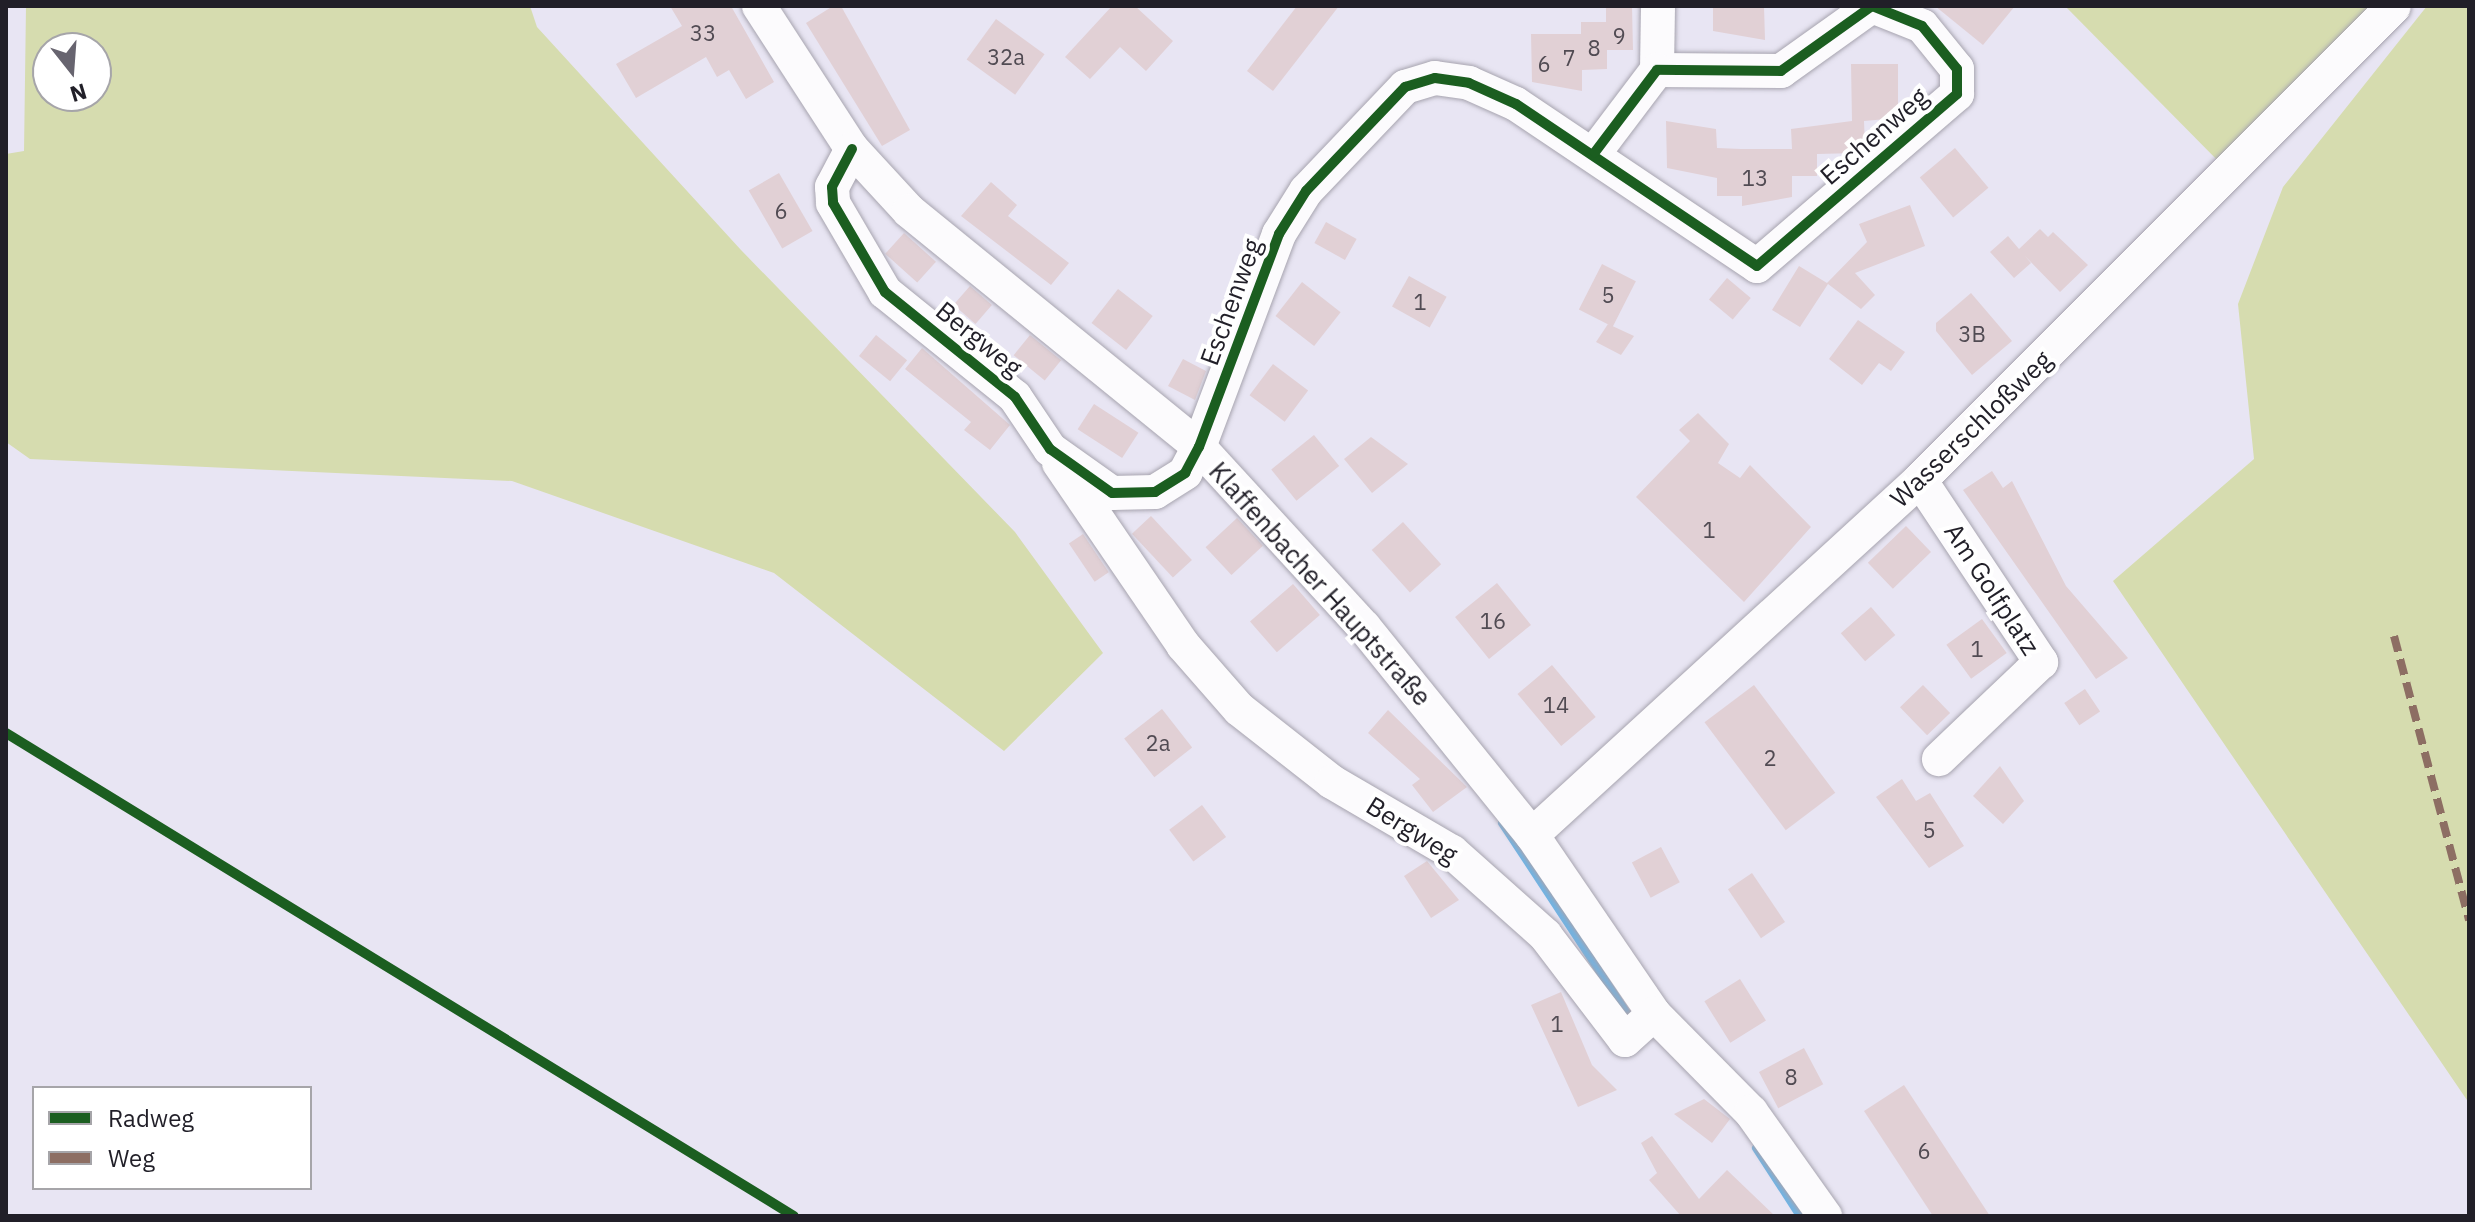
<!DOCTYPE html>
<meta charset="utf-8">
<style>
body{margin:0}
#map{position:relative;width:2475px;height:1222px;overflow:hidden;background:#e8e5f3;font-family:"IBM Plex Sans",sans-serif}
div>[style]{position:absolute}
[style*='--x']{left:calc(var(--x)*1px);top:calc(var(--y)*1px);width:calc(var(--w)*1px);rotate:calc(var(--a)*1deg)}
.green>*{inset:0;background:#d6dcaf}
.stream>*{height:8px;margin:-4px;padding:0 4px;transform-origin:4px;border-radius:4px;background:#73b3e2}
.building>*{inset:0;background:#e1d0d5;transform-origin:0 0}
.roads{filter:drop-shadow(0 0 2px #a7a4af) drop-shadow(0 0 2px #a7a4af)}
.minor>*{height:34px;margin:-17px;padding:0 17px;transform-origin:17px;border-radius:17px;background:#fcfbfd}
.quiet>*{height:8px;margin-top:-4px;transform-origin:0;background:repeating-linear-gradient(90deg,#8d6e63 0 16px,transparent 0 24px)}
.cycleway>*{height:10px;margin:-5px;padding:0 5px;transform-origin:5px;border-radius:5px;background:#1b5e20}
span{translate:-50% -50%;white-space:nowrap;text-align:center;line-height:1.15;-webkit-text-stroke:8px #fff;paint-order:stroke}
.number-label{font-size:22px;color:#514b53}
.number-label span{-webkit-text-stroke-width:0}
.street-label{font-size:26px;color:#211f28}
.frame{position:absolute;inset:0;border:8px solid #211f28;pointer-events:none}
.legend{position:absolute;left:32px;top:1086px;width:280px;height:104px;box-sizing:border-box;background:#fff;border:2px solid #a6a5a9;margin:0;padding:10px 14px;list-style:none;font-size:24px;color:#211f28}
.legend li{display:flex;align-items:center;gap:16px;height:40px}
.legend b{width:40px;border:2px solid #a6a5a9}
.north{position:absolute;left:32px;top:32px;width:80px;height:80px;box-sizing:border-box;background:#fff;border:2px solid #a6a5a9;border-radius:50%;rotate:163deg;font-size:22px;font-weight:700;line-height:32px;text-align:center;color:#211f28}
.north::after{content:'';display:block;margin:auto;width:28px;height:36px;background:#67646f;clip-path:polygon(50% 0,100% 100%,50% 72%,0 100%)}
</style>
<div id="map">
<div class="green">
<i style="clip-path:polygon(evenodd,26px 6px,530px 6px,537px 27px,741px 250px,1015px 532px,1103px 653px,1004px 751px,774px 573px,512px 481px,30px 459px,6px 442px,6px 154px,24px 151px,26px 6px,96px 48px,96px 96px,48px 96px,48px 48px,96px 48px)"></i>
<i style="clip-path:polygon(2065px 6px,2384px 6px,2228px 171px)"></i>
<i style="clip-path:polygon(2427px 6px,2469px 6px,2469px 1103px,2113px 581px,2254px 459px,2238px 304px,2283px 187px)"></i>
</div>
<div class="stream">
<i style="--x:941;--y:317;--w:85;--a:39.3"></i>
<i style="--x:1502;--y:823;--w:230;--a:56.7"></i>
<i style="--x:1756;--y:1148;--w:81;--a:57.1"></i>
</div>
<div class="building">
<i style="clip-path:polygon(670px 6px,731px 6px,774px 82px,746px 99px,729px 70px,717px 77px,706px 57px,636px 98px,616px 64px,682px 26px)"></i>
<i style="clip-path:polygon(833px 6px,841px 6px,910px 130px,882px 146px,806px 23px)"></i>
<i style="clip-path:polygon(1112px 6px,1135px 6px,1173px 41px,1146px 71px,1120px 47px,1090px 79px,1065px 57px)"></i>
<i style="clip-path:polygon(1297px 6px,1339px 6px,1273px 91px,1247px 71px)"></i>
<i style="clip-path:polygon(1606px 6px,1632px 6px,1633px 50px,1607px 50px,1607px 69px,1582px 70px,1582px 91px,1532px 82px,1531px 34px,1581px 34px,1581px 22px,1606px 22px)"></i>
<i style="clip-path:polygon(1713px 6px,1764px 6px,1765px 40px,1713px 31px)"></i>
<i style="clip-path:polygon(1935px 6px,2015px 6px,1983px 45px)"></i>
<i style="left:996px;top:19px;width:60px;height:50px;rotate:36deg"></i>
<i style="clip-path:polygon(1851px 64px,1898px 64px,1898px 118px,1864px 121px,1865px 147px,1857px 153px,1817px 154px,1817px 176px,1792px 176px,1792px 197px,1742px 206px,1742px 196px,1717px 196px,1717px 178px,1667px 168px,1666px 121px,1716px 129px,1717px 148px,1741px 149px,1792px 149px,1791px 129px,1852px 121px)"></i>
<i style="left:1955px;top:148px;width:52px;height:46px;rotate:50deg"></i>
<i style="left:779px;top:173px;width:67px;height:35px;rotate:60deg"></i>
<i style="clip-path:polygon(991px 182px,1017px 205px,1008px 216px,1069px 263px,1051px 285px,961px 216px)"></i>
<i style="clip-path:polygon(1910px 205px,1925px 246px,1855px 273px,1875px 295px,1861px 309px,1828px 284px,1800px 327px,1772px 310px,1799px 266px,1827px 283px,1867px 242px,1859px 224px)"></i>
<i style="left:1326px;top:222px;width:35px;height:24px;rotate:29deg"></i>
<i style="clip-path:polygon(2040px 229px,2048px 237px,2053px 232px,2088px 265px,2060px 292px,2025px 256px,2031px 263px,2014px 278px,1990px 252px,2008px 236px,2019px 249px)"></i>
<i style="left:904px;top:233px;width:43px;height:28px;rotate:42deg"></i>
<i style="left:1602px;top:264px;width:38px;height:51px;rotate:27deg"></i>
<i style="left:1409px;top:276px;width:43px;height:35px;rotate:29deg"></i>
<i style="left:1727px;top:278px;width:31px;height:28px;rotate:40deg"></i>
<i style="left:1302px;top:282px;width:49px;height:43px;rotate:38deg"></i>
<i style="left:970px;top:286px;width:29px;height:25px;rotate:41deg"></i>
<i style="left:1118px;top:289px;width:44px;height:43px;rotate:38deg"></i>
<i style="clip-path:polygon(1971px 293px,2012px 341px,1972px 375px,1936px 331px,1936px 323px)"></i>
<i style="clip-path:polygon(1858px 320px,1905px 352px,1891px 371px,1879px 363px,1862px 385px,1829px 359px)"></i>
<i style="clip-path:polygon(1608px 324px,1634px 336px,1621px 355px,1596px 342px)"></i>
<i style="left:876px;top:335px;width:40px;height:27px;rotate:39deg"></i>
<i style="left:1030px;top:335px;width:40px;height:26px;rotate:39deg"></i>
<i style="clip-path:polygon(922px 348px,1010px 425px,990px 450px,964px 430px,971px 422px,905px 369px)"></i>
<i style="clip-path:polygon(1183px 359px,1206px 371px,1195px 400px,1168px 386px)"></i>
<i style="left:1273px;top:364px;width:44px;height:39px;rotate:37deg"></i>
<i style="left:1094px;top:404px;width:53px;height:30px;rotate:33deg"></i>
<i style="clip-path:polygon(1698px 413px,1729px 444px,1718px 463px,1740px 478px,1750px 465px,1811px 527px,1744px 602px,1636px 497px,1690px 441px,1679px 430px)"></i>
<i style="left:1314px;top:435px;width:40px;height:55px;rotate:51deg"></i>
<i style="clip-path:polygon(1371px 437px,1408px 464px,1372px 493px,1344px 459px)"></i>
<i style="clip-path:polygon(1992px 471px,2003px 488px,2012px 481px,2066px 586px,2128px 658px,2096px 679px,1963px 490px)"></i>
<i style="left:1151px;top:516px;width:60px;height:26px;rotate:47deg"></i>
<i style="left:1237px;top:518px;width:38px;height:43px;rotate:47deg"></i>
<i style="left:1403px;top:522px;width:57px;height:42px;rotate:48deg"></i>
<i style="left:1906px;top:526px;width:36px;height:53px;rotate:46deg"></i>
<i style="left:1083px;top:534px;width:46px;height:17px;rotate:56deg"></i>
<i style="left:1497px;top:583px;width:54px;height:54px;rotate:51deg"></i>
<i style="left:1293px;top:584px;width:41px;height:57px;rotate:49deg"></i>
<i style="left:1871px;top:607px;width:37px;height:40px;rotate:49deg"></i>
<i style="left:1982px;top:619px;width:42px;height:44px;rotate:54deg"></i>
<i style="left:1552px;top:665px;width:68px;height:45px;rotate:50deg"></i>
<i style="left:1754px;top:685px;width:135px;height:62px;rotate:53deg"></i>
<i style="left:1923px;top:685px;width:39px;height:32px;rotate:46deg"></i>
<i style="left:2085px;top:689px;width:27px;height:25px;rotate:56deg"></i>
<i style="left:1162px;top:709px;width:49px;height:48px;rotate:52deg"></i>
<i style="clip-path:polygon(1388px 710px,1467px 787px,1433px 812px,1412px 785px,1420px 779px,1368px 733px)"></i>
<i style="clip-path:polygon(2000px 766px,2024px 801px,2003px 824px,1973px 796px)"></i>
<i style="clip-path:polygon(1902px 779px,1916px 801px,1930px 793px,1964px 846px,1929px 868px,1876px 797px)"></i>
<i style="left:1202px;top:805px;width:40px;height:41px;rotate:53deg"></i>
<i style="left:1661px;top:847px;width:40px;height:33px;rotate:62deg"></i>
<i style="clip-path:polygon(1427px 861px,1459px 900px,1431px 918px,1404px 876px)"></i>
<i style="left:1752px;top:873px;width:59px;height:29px;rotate:56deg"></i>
<i style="left:1740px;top:979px;width:49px;height:42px;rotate:58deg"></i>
<i style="clip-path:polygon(1561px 992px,1592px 1065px,1617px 1090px,1578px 1107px,1531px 1005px)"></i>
<i style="left:1804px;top:1048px;width:41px;height:51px;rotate:62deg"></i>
<i style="clip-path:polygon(1904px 1085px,1990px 1216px,1933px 1216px,1864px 1111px)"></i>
<i style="clip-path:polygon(1704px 1099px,1730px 1119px,1712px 1143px,1674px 1114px)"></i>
<i style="clip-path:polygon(1652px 1136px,1699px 1199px,1727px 1170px,1775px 1216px,1681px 1216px,1649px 1180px,1657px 1173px,1641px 1143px)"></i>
</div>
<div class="roads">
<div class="minor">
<i style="--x:759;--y:6;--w:171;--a:57"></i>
<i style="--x:852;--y:149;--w:84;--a:47.4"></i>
<i style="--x:909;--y:211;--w:374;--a:39.1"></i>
<i style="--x:1199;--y:447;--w:244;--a:47.5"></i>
<i style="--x:1364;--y:627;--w:267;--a:51.1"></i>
<i style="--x:1532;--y:835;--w:217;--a:55.7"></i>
<i style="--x:1654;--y:1014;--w:138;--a:45.3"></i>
<i style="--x:1751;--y:1112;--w:128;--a:54.6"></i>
<i style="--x:1657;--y:70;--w:64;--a:-89.1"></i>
<i style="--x:852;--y:149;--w:43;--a:117.8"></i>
<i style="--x:832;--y:187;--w:16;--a:86"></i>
<i style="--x:833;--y:203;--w:103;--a:59.7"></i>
<i style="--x:885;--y:292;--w:167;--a:38.9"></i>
<i style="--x:1015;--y:397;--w:63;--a:56.1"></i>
<i style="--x:1050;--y:449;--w:76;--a:35.4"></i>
<i style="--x:1112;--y:493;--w:43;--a:-1.3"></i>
<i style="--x:1155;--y:492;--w:36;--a:-32"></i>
<i style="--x:1185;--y:473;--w:30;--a:-62"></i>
<i style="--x:1199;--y:447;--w:228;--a:-69.4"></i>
<i style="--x:1279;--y:234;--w:51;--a:-57.9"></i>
<i style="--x:1306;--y:191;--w:144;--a:-46.4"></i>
<i style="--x:1405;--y:87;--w:31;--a:-17"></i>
<i style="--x:1435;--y:78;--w:34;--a:8"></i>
<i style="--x:1469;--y:83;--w:51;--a:24.1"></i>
<i style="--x:1516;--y:104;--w:290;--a:33.9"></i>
<i style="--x:1757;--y:266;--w:264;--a:-40.7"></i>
<i style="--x:1957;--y:94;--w:25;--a:-90"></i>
<i style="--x:1957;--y:69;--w:55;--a:-129.1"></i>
<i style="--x:1922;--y:26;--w:54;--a:-158.2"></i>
<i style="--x:1872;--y:6;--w:112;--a:144.5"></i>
<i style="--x:1781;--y:71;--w:124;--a:-179.5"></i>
<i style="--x:1657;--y:70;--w:103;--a:127.1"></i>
<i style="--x:1059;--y:463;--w:220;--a:55.7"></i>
<i style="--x:1183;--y:645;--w:85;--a:48.8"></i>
<i style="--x:1239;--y:709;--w:118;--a:38.1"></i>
<i style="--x:1332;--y:782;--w:139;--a:30.3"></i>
<i style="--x:1452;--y:852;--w:125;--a:41.7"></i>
<i style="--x:1545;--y:935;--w:132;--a:52.7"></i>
<i style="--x:1625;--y:1040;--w:39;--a:-42"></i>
<i style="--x:1920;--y:480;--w:219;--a:56.4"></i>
<i style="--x:2041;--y:662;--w:141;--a:136.4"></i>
<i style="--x:1532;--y:835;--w:526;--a:-42.46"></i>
<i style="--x:1920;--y:480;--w:670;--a:-45"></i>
</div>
</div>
<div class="quiet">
<i style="--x:2394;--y:636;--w:294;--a:75.2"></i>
</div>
<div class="cycleway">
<i style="--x:852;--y:149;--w:43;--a:117.8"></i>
<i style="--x:832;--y:187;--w:16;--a:86"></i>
<i style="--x:833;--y:203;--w:103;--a:59.7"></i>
<i style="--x:885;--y:292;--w:167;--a:38.9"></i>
<i style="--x:1015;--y:397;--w:63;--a:56.1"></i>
<i style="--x:1050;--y:449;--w:76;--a:35.4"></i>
<i style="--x:1112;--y:493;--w:43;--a:-1.3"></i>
<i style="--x:1155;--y:492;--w:36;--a:-32"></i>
<i style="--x:1185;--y:473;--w:30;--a:-62"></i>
<i style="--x:1199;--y:447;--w:228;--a:-69.4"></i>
<i style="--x:1279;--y:234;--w:51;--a:-57.9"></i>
<i style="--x:1306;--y:191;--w:144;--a:-46.4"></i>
<i style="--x:1405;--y:87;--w:31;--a:-17"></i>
<i style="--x:1435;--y:78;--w:34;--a:8"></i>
<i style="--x:1469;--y:83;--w:51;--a:24.1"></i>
<i style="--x:1516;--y:104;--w:290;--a:33.9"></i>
<i style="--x:1757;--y:266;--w:264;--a:-40.7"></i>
<i style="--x:1957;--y:94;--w:25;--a:-90"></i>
<i style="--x:1957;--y:69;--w:55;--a:-129.1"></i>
<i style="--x:1922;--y:26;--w:54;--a:-158.2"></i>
<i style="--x:1872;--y:6;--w:112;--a:144.5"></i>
<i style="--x:1781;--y:71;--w:124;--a:-179.5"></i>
<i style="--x:1657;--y:70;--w:103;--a:127.1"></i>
<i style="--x:6;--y:733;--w:924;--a:31.51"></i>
</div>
<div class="number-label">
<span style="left:703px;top:33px">33</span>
<span style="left:1619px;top:36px">9</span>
<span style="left:1594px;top:48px">8</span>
<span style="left:1006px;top:57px">32a</span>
<span style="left:1569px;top:58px">7</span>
<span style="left:1544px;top:64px">6</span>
<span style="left:1755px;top:178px">13</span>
<span style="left:781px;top:211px">6</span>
<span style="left:1608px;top:295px">5</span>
<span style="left:1420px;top:302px">1</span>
<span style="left:1972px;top:334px">3B</span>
<span style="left:1709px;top:530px">1</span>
<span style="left:1493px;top:621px">16</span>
<span style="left:1977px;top:649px">1</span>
<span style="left:1556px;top:705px">14</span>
<span style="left:1158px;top:743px">2a</span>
<span style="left:1770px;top:758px">2</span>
<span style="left:1929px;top:830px">5</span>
<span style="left:1557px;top:1024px">1</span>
<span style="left:1791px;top:1077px">8</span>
<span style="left:1924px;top:1151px">6</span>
</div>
<div class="street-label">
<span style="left:1874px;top:136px;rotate:-41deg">Eschenweg</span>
<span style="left:1231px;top:302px;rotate:-70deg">Eschenweg</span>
<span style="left:979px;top:339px;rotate:39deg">Bergweg</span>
<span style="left:1971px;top:429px;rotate:-44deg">Wasserschloßweg</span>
<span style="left:1320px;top:584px;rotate:48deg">Klaffenbacher Hauptstraße</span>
<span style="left:1992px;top:589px;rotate:57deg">Am Golfplatz</span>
<span style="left:1412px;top:830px;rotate:32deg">Bergweg</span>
</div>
<div class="frame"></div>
<ul class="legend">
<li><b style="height:10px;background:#1b5e20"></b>Radweg</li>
<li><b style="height:10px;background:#8d6e63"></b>Weg</li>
</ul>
<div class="north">N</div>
</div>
